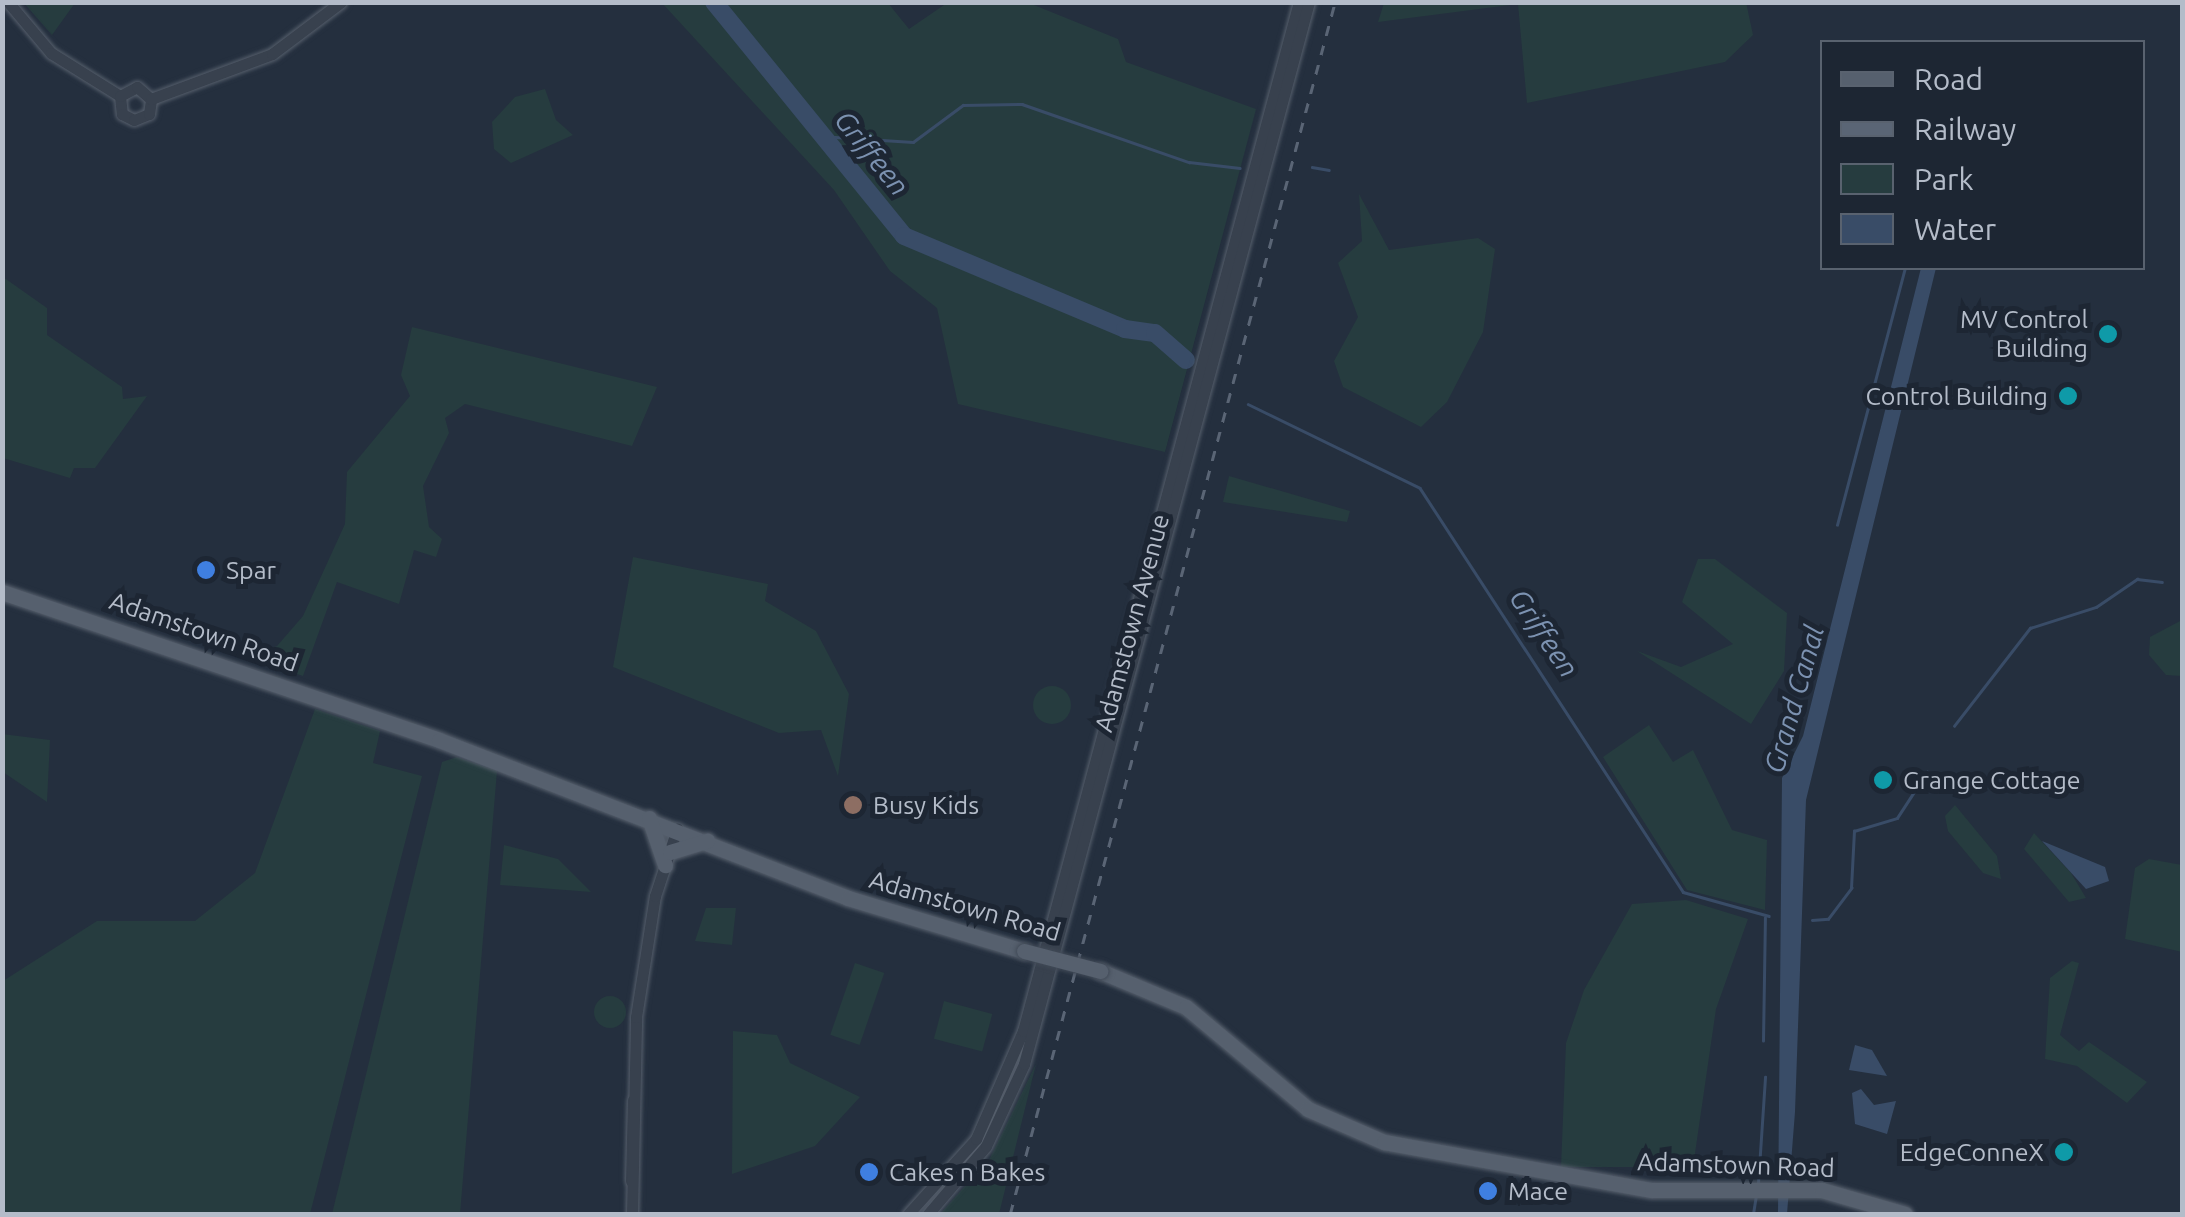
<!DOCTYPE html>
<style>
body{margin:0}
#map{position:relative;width:2185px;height:1217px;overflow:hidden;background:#242f3e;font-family:Ubuntu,sans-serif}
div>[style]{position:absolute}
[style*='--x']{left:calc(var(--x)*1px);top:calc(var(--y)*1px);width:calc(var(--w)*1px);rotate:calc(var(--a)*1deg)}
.green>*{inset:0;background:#263c3f;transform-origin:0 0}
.round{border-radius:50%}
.water>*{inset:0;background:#394c67}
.stream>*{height:2.5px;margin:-1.25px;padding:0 1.25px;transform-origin:1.25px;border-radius:1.25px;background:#394c67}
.river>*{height:18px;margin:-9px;padding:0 9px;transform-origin:9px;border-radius:9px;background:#394c67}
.roads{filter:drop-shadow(0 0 2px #565f6c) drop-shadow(0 0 2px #565f6c)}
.minor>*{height:11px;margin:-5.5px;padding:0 5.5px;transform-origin:5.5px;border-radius:5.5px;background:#38414e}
.major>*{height:15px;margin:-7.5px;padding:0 7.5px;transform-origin:7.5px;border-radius:7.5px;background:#56606e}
.rail>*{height:2.5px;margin-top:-1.25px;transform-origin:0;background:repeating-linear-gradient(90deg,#5a6575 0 10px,transparent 0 20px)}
.bridges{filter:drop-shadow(0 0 2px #414a57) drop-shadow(0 0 2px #414a57)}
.major-bridge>*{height:15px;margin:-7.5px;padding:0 7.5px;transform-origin:7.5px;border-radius:7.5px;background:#56606e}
.dots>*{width:28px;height:28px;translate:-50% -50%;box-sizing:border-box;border:5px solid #1d2633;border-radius:50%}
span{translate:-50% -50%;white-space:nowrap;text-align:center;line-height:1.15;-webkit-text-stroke:10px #1d2633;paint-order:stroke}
.poi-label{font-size:25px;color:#b4bcc9}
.right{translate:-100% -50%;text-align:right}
.left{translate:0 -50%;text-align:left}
.street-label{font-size:25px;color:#b4bcc9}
.water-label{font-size:28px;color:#7c92b1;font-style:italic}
.frame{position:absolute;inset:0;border:5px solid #b4bcc9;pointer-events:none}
.legend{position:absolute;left:1820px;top:40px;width:325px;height:230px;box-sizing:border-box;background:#1d2633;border:2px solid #59626f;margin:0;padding:12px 18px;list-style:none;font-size:30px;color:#b4bcc9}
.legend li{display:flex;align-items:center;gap:20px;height:50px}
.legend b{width:50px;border:2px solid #59626f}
</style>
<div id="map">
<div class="green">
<i style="clip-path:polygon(1746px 2px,1753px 35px,1725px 62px,1527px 103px,1518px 4px,1378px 22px,1384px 3px)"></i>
<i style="clip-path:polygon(24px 3px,75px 3px,52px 35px)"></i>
<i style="clip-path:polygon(662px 3px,888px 3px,909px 29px,947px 3px,1029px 3px,1118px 39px,1126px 62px,1256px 109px,1165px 452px,958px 404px,937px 308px,890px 271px,834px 190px)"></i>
<i style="clip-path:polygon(545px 89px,556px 120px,573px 135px,511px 163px,494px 149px,492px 122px,515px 97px)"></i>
<i style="clip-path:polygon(1359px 194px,1389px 250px,1478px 238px,1495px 249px,1483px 332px,1447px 402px,1421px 427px,1343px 387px,1334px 361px,1358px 317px,1338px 263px,1362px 241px)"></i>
<i style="clip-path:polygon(3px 277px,47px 308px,47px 335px,122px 387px,123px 399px,147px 396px,95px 468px,74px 468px,70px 478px,3px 458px)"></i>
<i style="clip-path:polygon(412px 327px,657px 387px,632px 446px,465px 404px,445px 418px,449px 433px,423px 486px,429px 527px,442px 539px,436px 557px,414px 550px,399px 604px,337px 582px,303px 676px,247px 657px,277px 646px,303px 616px,345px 524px,347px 472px,410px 396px,401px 375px)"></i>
<i style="clip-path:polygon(1229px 476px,1350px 511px,1347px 522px,1223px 502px)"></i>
<i style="clip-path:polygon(633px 557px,768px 584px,765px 601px,816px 631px,849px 694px,838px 776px,821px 730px,779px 733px,613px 667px)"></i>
<i style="clip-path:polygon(1698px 559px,1715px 559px,1787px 613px,1784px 671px,1751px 724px,1637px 651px,1681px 667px,1733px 644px,1682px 602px)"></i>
<i style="clip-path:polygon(2182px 620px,2182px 676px,2166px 675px,2149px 655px,2150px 637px)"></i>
<i class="round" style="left:1033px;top:686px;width:38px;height:38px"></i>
<i style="clip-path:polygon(315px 709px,380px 731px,373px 763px,422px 776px,310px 1214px,3px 1214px,3px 981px,97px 921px,195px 921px,255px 873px)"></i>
<i style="clip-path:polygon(1649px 725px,1673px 762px,1693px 750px,1732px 830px,1767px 840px,1765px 910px,1687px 890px,1603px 757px)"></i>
<i style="clip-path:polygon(2px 734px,50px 740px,47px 802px,3px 772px)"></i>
<i style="clip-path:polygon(457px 757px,497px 771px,460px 1214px,332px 1214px,442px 762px)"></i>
<i style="clip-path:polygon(1955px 805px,1997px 856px,2001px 879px,1983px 873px,1948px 831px,1945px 816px)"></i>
<i style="clip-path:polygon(2034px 833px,2071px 873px,2086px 898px,2069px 902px,2024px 849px)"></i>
<i style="clip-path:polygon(504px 845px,558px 859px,591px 892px,500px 885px)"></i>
<i style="clip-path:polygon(2149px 859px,2182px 865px,2182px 952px,2125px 939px,2135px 868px)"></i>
<i style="clip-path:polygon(1686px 900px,1748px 919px,1716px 1009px,1693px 1167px,1561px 1167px,1566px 1043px,1584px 990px,1632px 904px)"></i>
<i style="clip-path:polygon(706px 908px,736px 908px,732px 945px,695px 941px)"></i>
<i style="clip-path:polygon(2072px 961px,2079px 963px,2060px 1035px,2079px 1051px,2089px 1042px,2147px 1082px,2127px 1103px,2077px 1066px,2045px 1059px,2050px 978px)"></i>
<i style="left:855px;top:963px;width:31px;height:76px;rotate:19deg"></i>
<i class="round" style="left:594px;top:996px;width:32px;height:32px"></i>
<i style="left:944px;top:1001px;width:50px;height:39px;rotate:15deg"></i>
<i style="clip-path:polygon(733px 1031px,777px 1035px,790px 1063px,860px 1097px,815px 1146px,732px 1174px)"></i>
<i style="clip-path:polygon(1036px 1064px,999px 1214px,940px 1214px,990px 1158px)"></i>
</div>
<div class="water">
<i style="clip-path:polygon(1921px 268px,1936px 268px,1806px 800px,1795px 1112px,1787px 1214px,1778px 1214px,1782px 778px,1803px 736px)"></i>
<i style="clip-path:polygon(2042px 841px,2105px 867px,2109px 881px,2086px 889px)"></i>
<i style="clip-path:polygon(1855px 1045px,1872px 1050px,1887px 1076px,1849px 1070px)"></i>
<i style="clip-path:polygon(1861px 1089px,1874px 1105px,1896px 1101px,1887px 1134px,1855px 1124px,1852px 1093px)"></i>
</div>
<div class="stream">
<i style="--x:819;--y:136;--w:94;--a:3.7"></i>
<i style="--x:913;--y:142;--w:62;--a:-36.5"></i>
<i style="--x:963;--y:105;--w:59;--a:-1"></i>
<i style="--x:1022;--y:104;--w:177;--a:19.2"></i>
<i style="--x:1189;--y:162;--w:51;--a:6.7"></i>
<i style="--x:1312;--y:167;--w:17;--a:10"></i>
<i style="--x:1248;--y:404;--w:191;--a:26"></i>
<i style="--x:1420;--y:488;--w:482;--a:56.9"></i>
<i style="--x:1683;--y:892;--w:89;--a:15.6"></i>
<i style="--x:1837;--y:525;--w:266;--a:-75.2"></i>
<i style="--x:1954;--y:726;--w:124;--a:-52.2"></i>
<i style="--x:2030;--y:628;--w:69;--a:-17.7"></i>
<i style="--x:2096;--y:607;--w:50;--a:-34.3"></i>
<i style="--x:2137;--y:579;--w:25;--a:7"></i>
<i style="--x:1812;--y:920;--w:16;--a:-4"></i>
<i style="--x:1828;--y:919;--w:39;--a:-53"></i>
<i style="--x:1851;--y:888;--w:57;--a:-87"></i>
<i style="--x:1854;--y:831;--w:45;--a:-16.8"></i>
<i style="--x:1897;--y:818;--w:55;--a:-56.9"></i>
<i style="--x:1763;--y:1041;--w:123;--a:-89.1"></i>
<i style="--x:1758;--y:1183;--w:106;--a:-86.2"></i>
<i style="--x:1753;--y:1214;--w:18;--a:-81"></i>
</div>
<div class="river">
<i style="--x:714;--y:2;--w:301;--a:50.9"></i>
<i style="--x:904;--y:236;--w:240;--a:22.8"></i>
<i style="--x:1125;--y:329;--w:30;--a:8"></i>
<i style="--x:1155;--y:333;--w:41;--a:41.1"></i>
</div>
<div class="roads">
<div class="minor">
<i style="--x:8;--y:2;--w:67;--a:49.9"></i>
<i style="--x:51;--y:53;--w:81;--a:31.9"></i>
<i style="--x:120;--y:96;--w:18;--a:84"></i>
<i style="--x:122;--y:114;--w:13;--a:27"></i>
<i style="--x:134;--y:120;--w:16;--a:-22"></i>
<i style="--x:149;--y:114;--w:15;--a:-82"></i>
<i style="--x:120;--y:96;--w:19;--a:-28"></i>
<i style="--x:137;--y:87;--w:18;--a:41"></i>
<i style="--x:151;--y:99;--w:129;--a:-20.4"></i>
<i style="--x:272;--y:54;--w:86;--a:-37"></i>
<i style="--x:631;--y:1181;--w:81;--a:-88.6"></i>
<i style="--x:632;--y:1214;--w:197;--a:-88.8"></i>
<i style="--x:636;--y:1017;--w:122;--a:-81.1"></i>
<i style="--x:655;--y:896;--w:71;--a:-71.8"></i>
<i style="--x:908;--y:1214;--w:101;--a:-47.8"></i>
<i style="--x:976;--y:1139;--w:118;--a:-66.5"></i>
<i style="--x:1023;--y:1031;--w:1065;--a:-74.99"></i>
<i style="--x:928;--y:1214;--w:89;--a:-49.5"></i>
<i style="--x:986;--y:1146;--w:90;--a:-65.1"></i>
<i style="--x:1024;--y:1064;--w:1100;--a:-74.98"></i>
</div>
<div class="major">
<i style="--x:2;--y:592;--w:461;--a:18.7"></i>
<i style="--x:439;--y:740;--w:438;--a:21.1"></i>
<i style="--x:848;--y:898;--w:184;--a:16.8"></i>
<i style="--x:649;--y:818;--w:50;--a:71.2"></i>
<i style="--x:670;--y:852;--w:39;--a:-17"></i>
<i style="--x:1100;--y:971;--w:93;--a:22.7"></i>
<i style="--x:1186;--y:1007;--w:159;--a:39.9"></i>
<i style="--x:1308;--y:1109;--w:83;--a:23.5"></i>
<i style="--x:1384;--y:1142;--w:272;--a:10.2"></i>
<i style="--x:1652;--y:1190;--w:170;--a:0"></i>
<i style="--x:1822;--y:1190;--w:86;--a:16.1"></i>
</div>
</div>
<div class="rail">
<i style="--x:1010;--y:1214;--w:1255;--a:-74.99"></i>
</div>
<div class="bridges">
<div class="major-bridge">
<i style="--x:1024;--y:951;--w:79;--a:14.7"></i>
</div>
</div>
<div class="dots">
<i style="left:2108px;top:334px;background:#0f9aa8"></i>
<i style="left:2068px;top:396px;background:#0f9aa8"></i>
<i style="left:206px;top:570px;background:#3f7fe0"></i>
<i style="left:1883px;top:780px;background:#0f9aa8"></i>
<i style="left:853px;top:805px;background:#8d6e63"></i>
<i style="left:2064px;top:1152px;background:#0f9aa8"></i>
<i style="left:869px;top:1172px;background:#3f7fe0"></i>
<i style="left:1488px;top:1191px;background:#3f7fe0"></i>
</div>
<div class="poi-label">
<span class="right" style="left:2088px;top:334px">MV Control<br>Building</span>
<span class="right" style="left:2048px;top:396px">Control Building</span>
<span class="left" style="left:226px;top:570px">Spar</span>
<span class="left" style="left:1903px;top:780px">Grange Cottage</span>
<span class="left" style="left:873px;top:805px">Busy Kids</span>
<span class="right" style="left:2044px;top:1152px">EdgeConneX</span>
<span class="left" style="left:889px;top:1172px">Cakes n Bakes</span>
<span class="left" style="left:1508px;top:1191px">Mace</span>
</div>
<div class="street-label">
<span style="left:1132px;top:623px;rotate:-75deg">Adamstown Avenue</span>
<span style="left:204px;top:632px;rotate:19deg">Adamstown Road</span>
<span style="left:965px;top:906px;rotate:16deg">Adamstown Road</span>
<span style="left:1736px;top:1165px;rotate:2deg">Adamstown Road</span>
</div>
<div class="water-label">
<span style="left:872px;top:153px;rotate:51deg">Griffeen</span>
<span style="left:1544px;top:633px;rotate:56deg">Griffeen</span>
<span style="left:1794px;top:699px;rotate:-74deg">Grand Canal</span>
</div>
<div class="frame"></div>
<ul class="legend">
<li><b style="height:12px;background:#56606e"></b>Road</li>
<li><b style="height:12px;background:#5a6575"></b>Railway</li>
<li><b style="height:28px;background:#263c3f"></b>Park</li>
<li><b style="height:28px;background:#394c67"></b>Water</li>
</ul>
</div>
